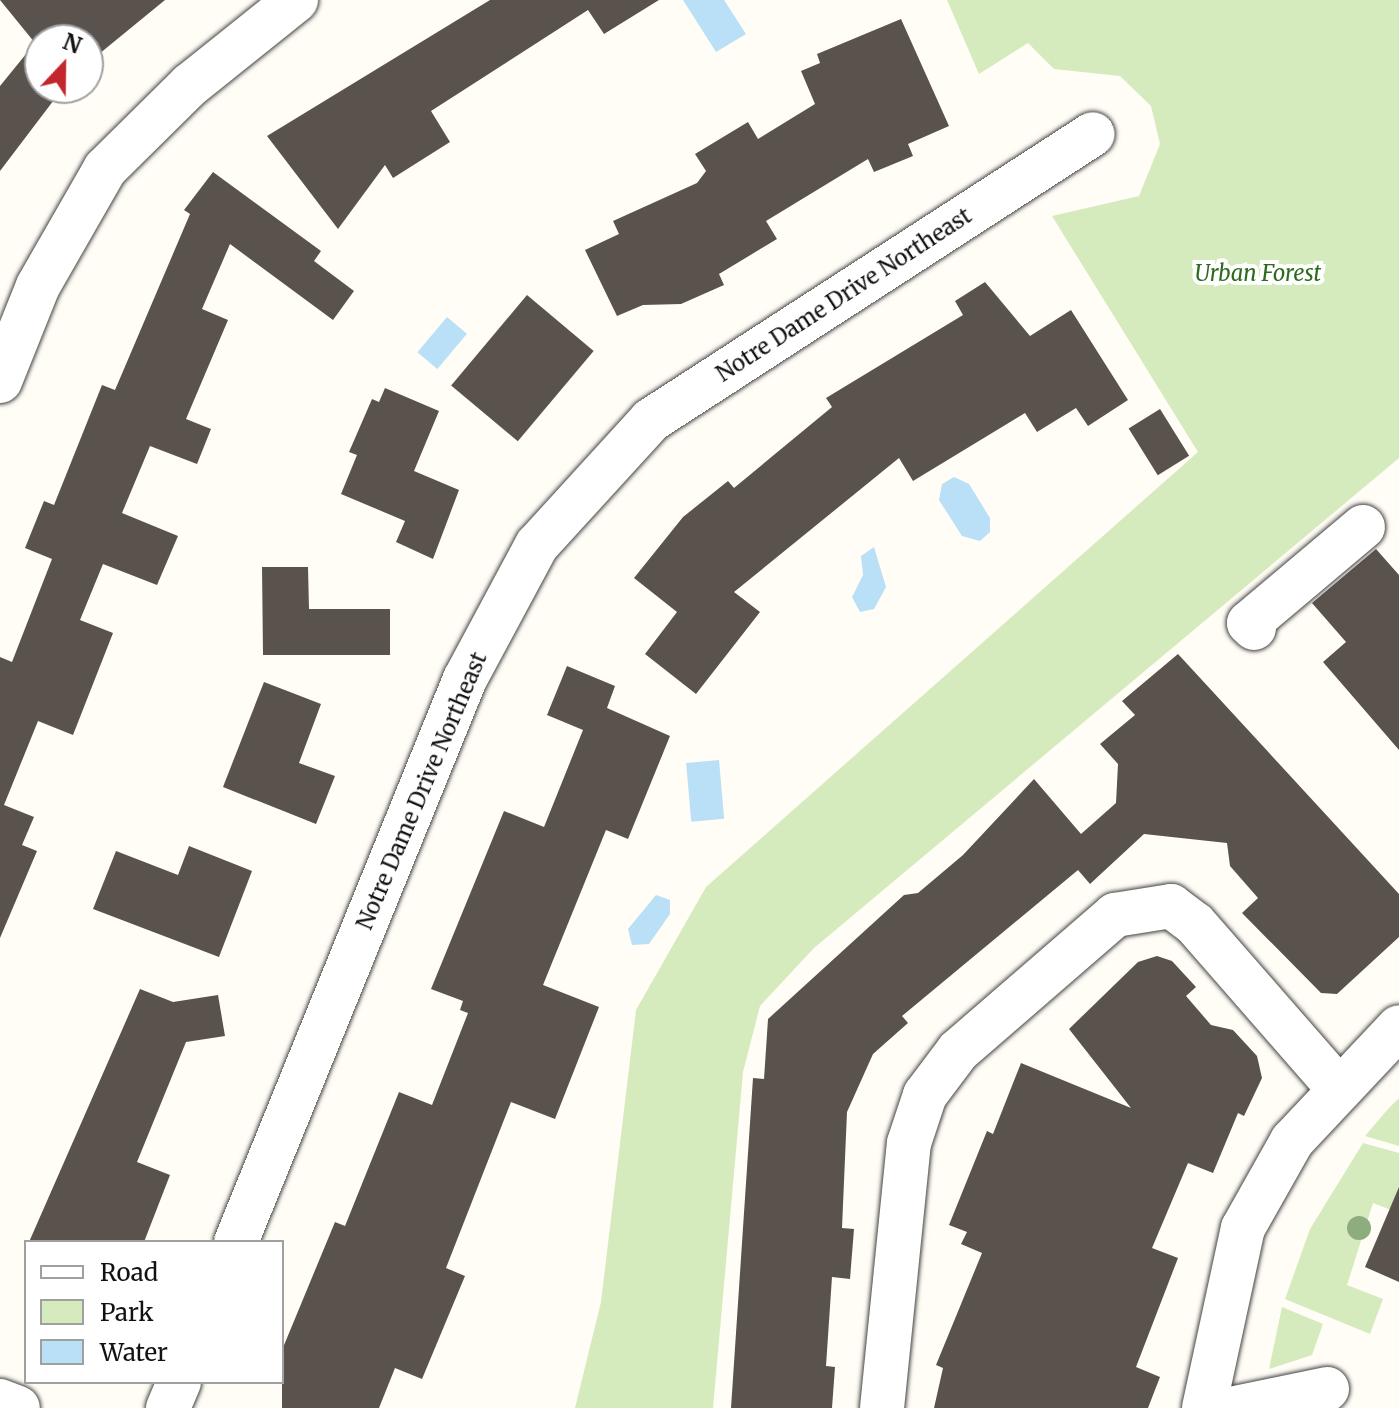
<!DOCTYPE html>
<style>
body{margin:0}
#map{position:relative;width:1399px;height:1408px;overflow:hidden;background:#fffdf5;font-family:Merriweather,serif}
div>[style]{position:absolute}
[style*='--x']{left:calc(var(--x)*1px);top:calc(var(--y)*1px);width:calc(var(--w)*1px);rotate:calc(var(--a)*1deg)}
.green>*{inset:0;background:#d5ebbd}
.water>*{inset:0;background:#b9e0f7;transform-origin:0 0}
.building>*{inset:0;background:#5a524d;transform-origin:0 0}
.roads{filter:drop-shadow(0 0 2px #444) drop-shadow(0 0 2px #444)}
.minor>*{height:44px;margin:-22px;padding:0 22px;transform-origin:22px;border-radius:22px;background:#fff}
.trees>*{width:24px;height:24px;margin:-12px;border-radius:50%;background:#8dad7f}
span{translate:-50% -50%;white-space:nowrap;text-align:center;line-height:1.15;-webkit-text-stroke:8px #fff;paint-order:stroke}
.park-label{font-size:22px;color:#2f6b1f;font-style:italic}
.street-label{font-size:22px;color:#111}
.legend{position:absolute;left:24px;top:1240px;width:260px;height:144px;box-sizing:border-box;background:#fff;border:2px solid #a0a0a0;margin:0;padding:10px 14px;list-style:none;font-size:24px;color:#111}
.legend li{display:flex;align-items:center;gap:16px;height:40px}
.legend b{width:40px;border:2px solid #a0a0a0}
.north{position:absolute;left:24px;top:24px;width:80px;height:80px;box-sizing:border-box;background:#fff;border:2px solid #a0a0a0;border-radius:50%;rotate:22deg;font-size:22px;font-weight:700;line-height:32px;text-align:center;color:#111}
.north::after{content:'';display:block;margin:auto;width:28px;height:36px;background:#c4262e;clip-path:polygon(50% 0,100% 100%,50% 72%,0 100%)}
</style>
<div id="map">
<div class="green">
<i style="clip-path:polygon(947px 0,1399px 0,1399px 458px,814px 948px,760px 1006px,743px 1072px,713px 1408px,575px 1408px,601px 1302px,636px 1010px,706px 887px,1198px 452px,1052px 216px,1139px 196px,1160px 144px,1151px 106px,1120px 76px,1054px 69px,1028px 43px,979px 74px)"></i>
<i style="clip-path:polygon(1399px 1098px,1399px 1146px,1365px 1136px,1388px 1109px)"></i>
<i style="clip-path:polygon(1363px 1143px,1399px 1153px,1399px 1213px,1373px 1203px,1347px 1285px,1383px 1299px,1370px 1334px,1285px 1299px,1310px 1229px)"></i>
<i style="clip-path:polygon(1282px 1307px,1323px 1324px,1312px 1355px,1269px 1369px)"></i>
</div>
<div class="water">
<i style="clip-path:polygon(683px 0,724px 0,746px 34px,716px 52px)"></i>
<i style="left:447px;top:317px;width:26px;height:46px;rotate:40deg"></i>
<i style="clip-path:polygon(954px 477px,969px 484px,990px 518px,990px 532px,980px 541px,962px 536px,939px 500px,942px 484px)"></i>
<i style="clip-path:polygon(874px 547px,886px 587px,874px 609px,860px 612px,852px 597px,863px 575px,861px 556px)"></i>
<i style="left:719px;top:760px;width:59px;height:33px;rotate:85deg"></i>
<i style="clip-path:polygon(656px 895px,670px 900px,670px 914px,649px 944px,632px 945px,628px 929px)"></i>
</div>
<div class="building">
<i style="clip-path:polygon(0 0,165px 0,88px 63px,88px 40px,40px 40px,40px 88px,63px 88px,0 171px,0 86px,35px 43px)"></i>
<i style="clip-path:polygon(490px 0,659px 0,604px 34px,588px 10px,431px 111px,450px 142px,393px 178px,385px 165px,338px 229px,267px 136px)"></i>
<i style="clip-path:polygon(901px 19px,949px 126px,908px 144px,913px 156px,874px 172px,868px 159px,766px 221px,777px 239px,719px 274px,724px 285px,681px 304px,643px 305px,617px 316px,585px 250px,619px 234px,613px 221px,697px 183px,706px 171px,695px 154px,748px 122px,758px 139px,815px 104px,801px 71px,820px 63px,817px 54px)"></i>
<i style="clip-path:polygon(213px 172px,321px 251px,314px 261px,354px 291px,333px 320px,230px 244px,202px 309px,228px 320px,186px 419px,211px 429px,197px 464px,150px 446px,122px 513px,178px 536px,157px 585px,103px 564px,80px 620px,113px 633px,73px 735px,38px 721px,4px 805px,34px 817px,22px 845px,37px 851px,0 938px,0 657px,12px 662px,52px 559px,25px 548px,44px 501px,54px 505px,102px 385px,115px 390px,190px 214px,184px 210px)"></i>
<i style="clip-path:polygon(985px 282px,1030px 336px,1071px 310px,1128px 400px,1088px 426px,1076px 408px,1037px 432px,1025px 413px,913px 481px,899px 458px,734px 592px,760px 612px,696px 694px,645px 654px,677px 612px,634px 578px,683px 517px,728px 481px,734px 488px,832px 407px,826px 398px,963px 315px,955px 301px)"></i>
<i style="left:527px;top:295px;width:87px;height:118px;rotate:40deg"></i>
<i style="clip-path:polygon(385px 388px,439px 411px,414px 471px,459px 490px,433px 559px,396px 542px,405px 521px,341px 494px,357px 455px,349px 452px,372px 399px,379px 402px)"></i>
<i style="left:1160px;top:409px;width:55px;height:37px;rotate:58deg"></i>
<i style="clip-path:polygon(1376px 549px,1399px 575px,1399px 750px,1323px 662px,1346px 642px,1312px 603px)"></i>
<i style="clip-path:polygon(262px 567px,308px 567px,309px 609px,390px 609px,390px 655px,263px 655px)"></i>
<i style="clip-path:polygon(1178px 654px,1399px 894px,1399px 937px,1337px 994px,1321px 993px,1242px 913px,1258px 898px,1230px 866px,1227px 843px,1144px 834px,1090px 884px,1078px 870px,902px 1016px,908px 1023px,873px 1054px,847px 1112px,842px 1228px,854px 1229px,850px 1279px,832px 1277px,826px 1366px,835px 1367px,832px 1408px,731px 1408px,753px 1078px,764px 1079px,768px 1019px,904px 895px,918px 893px,963px 855px,1034px 779px,1081px 834px,1116px 803px,1118px 764px,1100px 744px,1135px 715px,1122px 701px)"></i>
<i style="clip-path:polygon(567px 666px,615px 686px,607px 708px,670px 736px,628px 839px,606px 830px,543px 985px,599px 1007px,555px 1119px,511px 1102px,446px 1268px,465px 1276px,422px 1379px,395px 1368px,379px 1408px,282px 1408px,282px 1350px,335px 1222px,345px 1226px,399px 1092px,432px 1105px,468px 1013px,460px 1010px,463px 1001px,431px 989px,504px 811px,544px 827px,583px 730px,547px 715px)"></i>
<i style="clip-path:polygon(264px 682px,321px 704px,299px 763px,335px 776px,316px 824px,223px 787px)"></i>
<i style="clip-path:polygon(189px 846px,252px 871px,219px 957px,93px 909px,116px 851px,178px 875px)"></i>
<i style="clip-path:polygon(1157px 956px,1172px 961px,1196px 987px,1186px 996px,1211px 1025px,1233px 1030px,1257px 1056px,1262px 1078px,1244px 1116px,1238px 1113px,1213px 1173px,1188px 1163px,1152px 1248px,1178px 1258px,1136px 1367px,1160px 1377px,1148px 1408px,934px 1408px,943px 1368px,936px 1365px,982px 1253px,961px 1244px,967px 1232px,949px 1225px,987px 1131px,993px 1134px,1021px 1063px,1131px 1108px,1069px 1029px,1138px 962px)"></i>
<i style="clip-path:polygon(140px 989px,173px 1002px,218px 995px,225px 1036px,186px 1042px,137px 1162px,170px 1175px,144px 1242px,29px 1242px)"></i>
<i style="clip-path:polygon(1399px 1187px,1399px 1282px,1365px 1267px)"></i>
</div>
<div class="roads">
<div class="minor">
<i style="--x:0;--y:381;--w:102;--a:-68.2"></i>
<i style="--x:38;--y:286;--w:135;--a:-60.2"></i>
<i style="--x:105;--y:169;--w:120;--a:-44.7"></i>
<i style="--x:190;--y:85;--w:136;--a:-38.7"></i>
<i style="--x:1254;--y:628;--w:7;--a:-135"></i>
<i style="--x:1249;--y:623;--w:149;--a:-40.1"></i>
<i style="--x:236;--y:1242;--w:608;--a:-67.87"></i>
<i style="--x:465;--y:679;--w:152;--a:-61.8"></i>
<i style="--x:537;--y:545;--w:169;--a:-47.6"></i>
<i style="--x:651;--y:420;--w:526;--a:-32.91"></i>
<i style="--x:0;--y:1401;--w:19;--a:21"></i>
<i style="--x:168;--y:1408;--w:28;--a:-67"></i>
<i style="--x:882;--y:1408;--w:266;--a:-84.2"></i>
<i style="--x:909;--y:1143;--w:51;--a:-71.6"></i>
<i style="--x:925;--y:1095;--w:55;--a:-53.1"></i>
<i style="--x:958;--y:1051;--w:208;--a:-40.9"></i>
<i style="--x:1115;--y:915;--w:57;--a:-9.1"></i>
<i style="--x:1171;--y:906;--w:30;--a:37"></i>
<i style="--x:1195;--y:924;--w:216;--a:48.9"></i>
<i style="--x:1204;--y:1408;--w:184;--a:-77.8"></i>
<i style="--x:1243;--y:1228;--w:100;--a:-60.6"></i>
<i style="--x:1292;--y:1141;--w:156;--a:-46.8"></i>
<i style="--x:1235;--y:1408;--w:94;--a:-11.7"></i>
</div>
</div>
<div class="trees">
<i style="left:1359px;top:1228px"></i>
</div>
<div class="park-label">
<span style="left:1258px;top:274px">Urban Forest</span>
</div>
<div class="street-label">
<span style="left:844px;top:295px;rotate:-33deg">Notre Dame Drive Northeast</span>
<span style="left:422px;top:791px;rotate:-67deg">Notre Dame Drive Northeast</span>
</div>
<ul class="legend">
<li><b style="height:10px;background:#fff"></b>Road</li>
<li><b style="height:22px;background:#d5ebbd"></b>Park</li>
<li><b style="height:22px;background:#b9e0f7"></b>Water</li>
</ul>
<div class="north">N</div>
</div>
